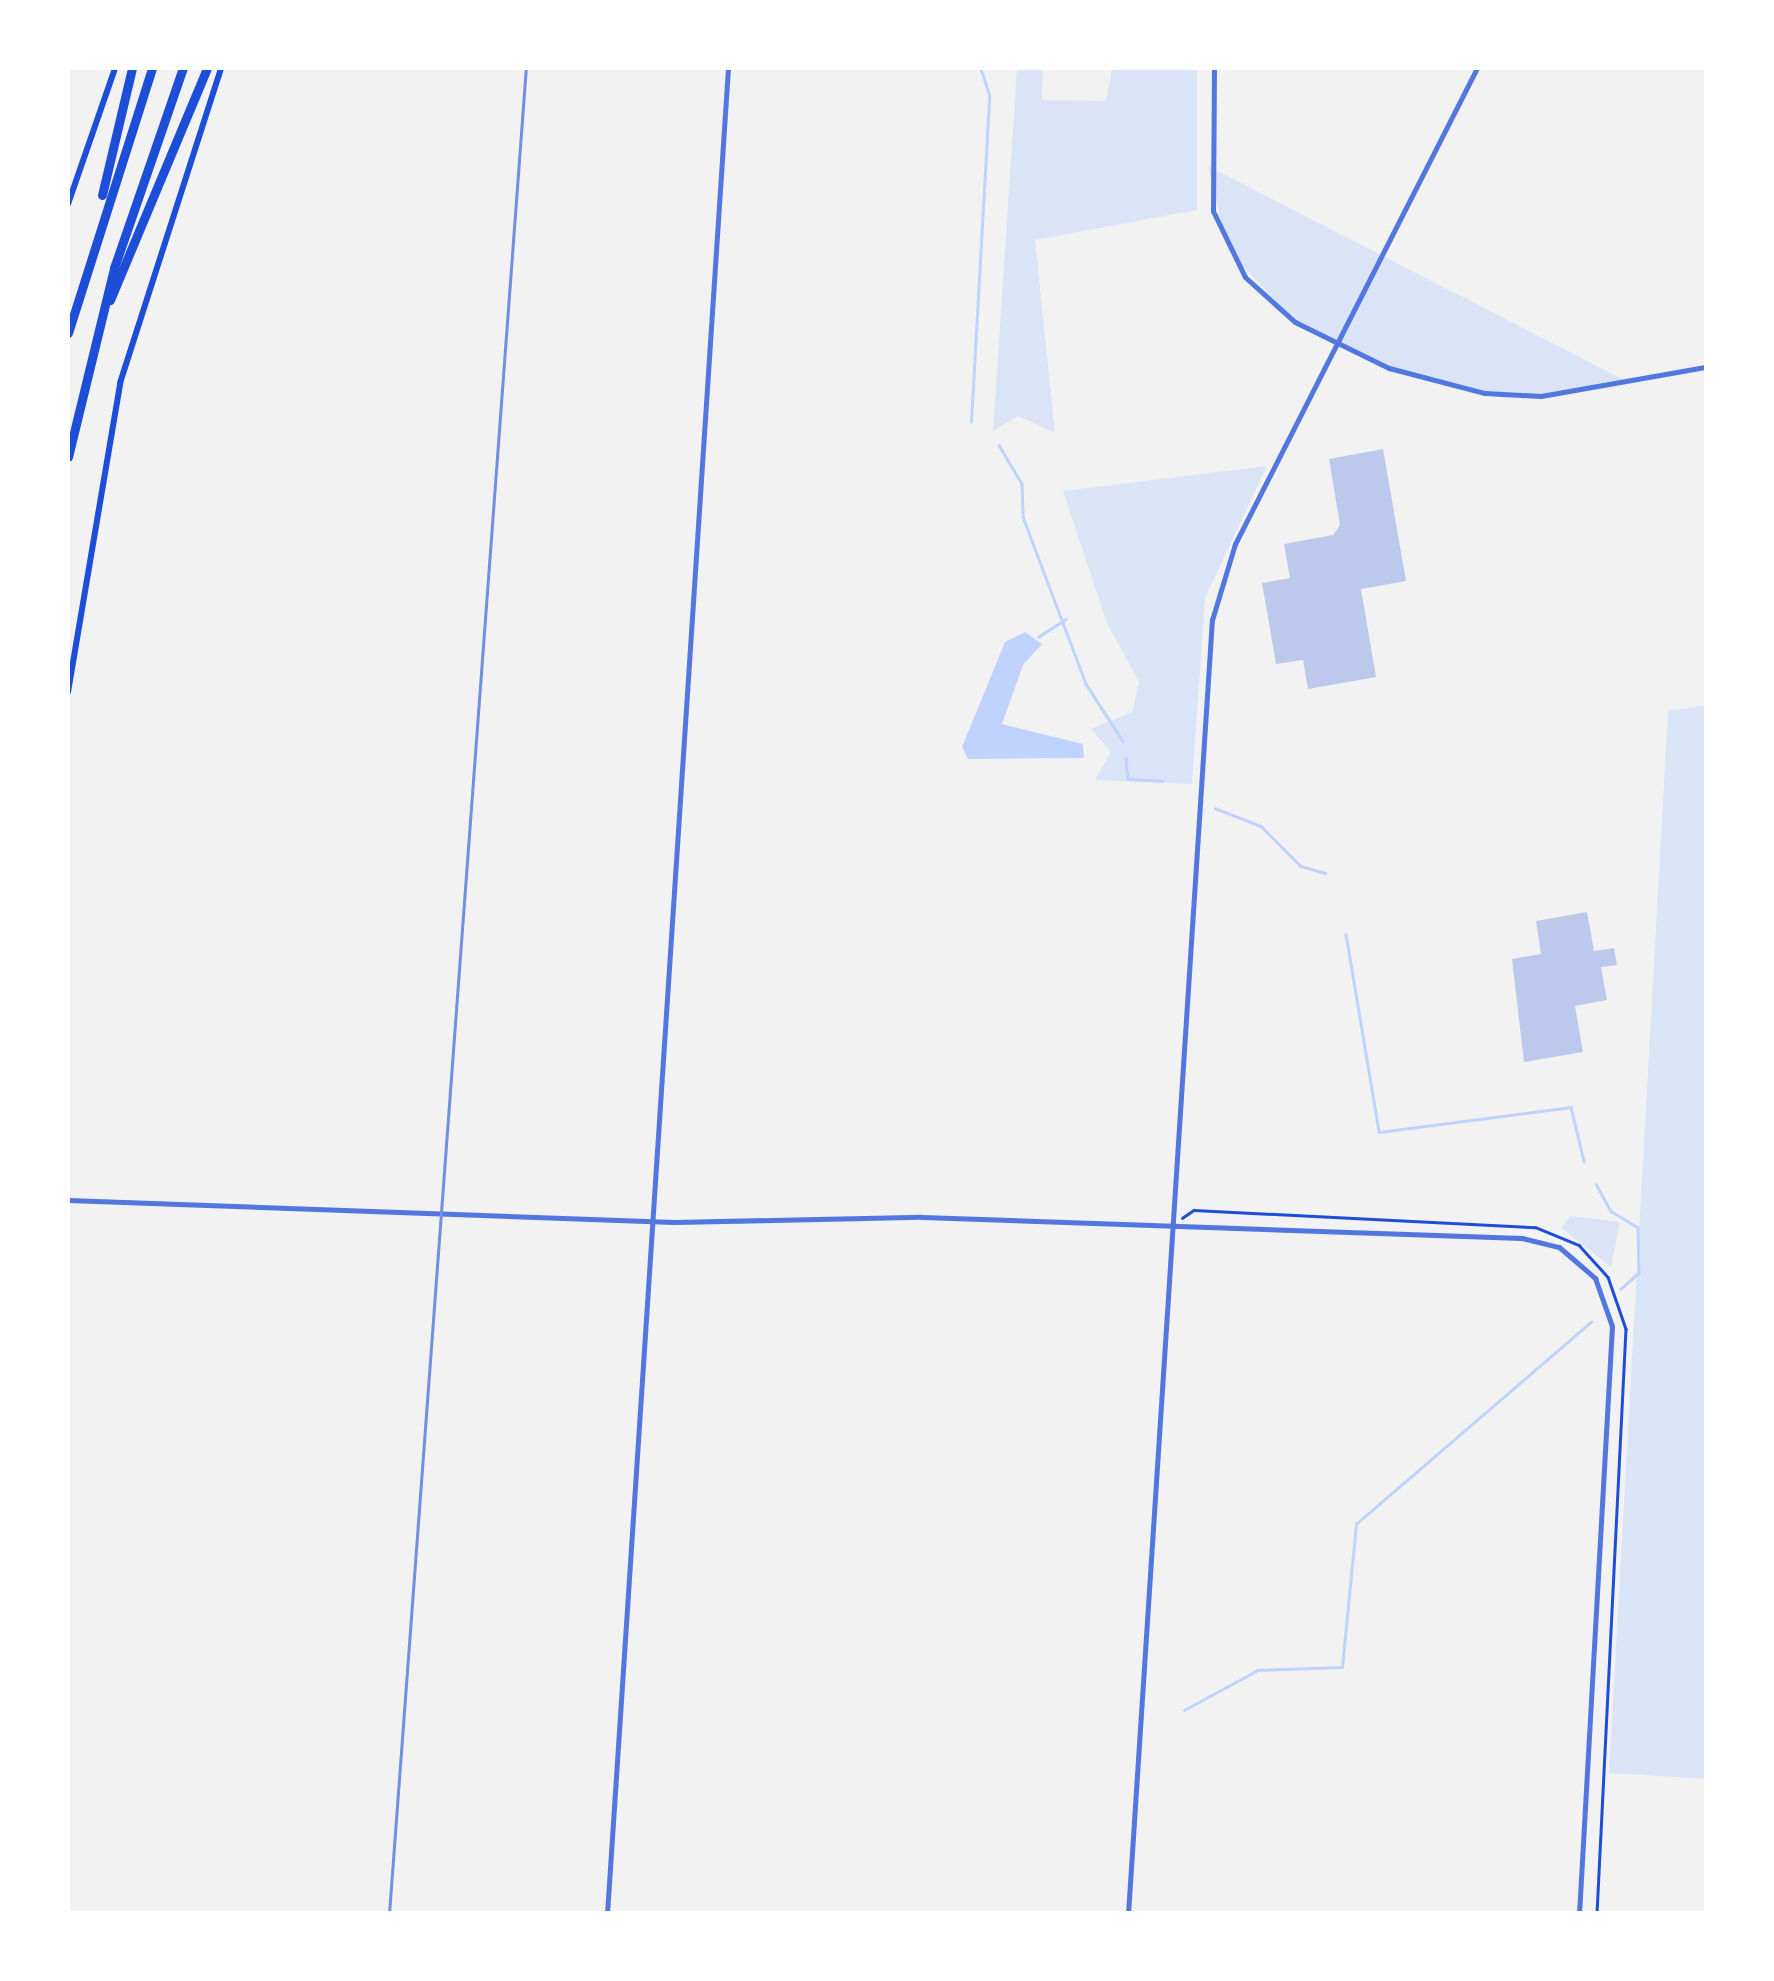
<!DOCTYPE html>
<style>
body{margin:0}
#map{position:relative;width:1774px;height:1981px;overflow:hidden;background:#f2f2f2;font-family:Ubuntu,sans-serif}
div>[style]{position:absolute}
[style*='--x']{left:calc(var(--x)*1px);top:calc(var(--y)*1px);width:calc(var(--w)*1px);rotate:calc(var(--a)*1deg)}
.green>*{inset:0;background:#dbe4f7}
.water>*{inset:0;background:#bfd3fe}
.stream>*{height:2.5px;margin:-1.25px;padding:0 1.25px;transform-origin:1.25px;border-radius:1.25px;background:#bfd3fe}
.building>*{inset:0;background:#bdc9ec}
.path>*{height:2.5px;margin:-1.25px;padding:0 1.25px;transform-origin:1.25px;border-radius:1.25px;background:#1d4ed8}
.minor>*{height:5px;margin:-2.5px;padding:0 2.5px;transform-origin:2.5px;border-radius:2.5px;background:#5277de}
.tertiary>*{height:5px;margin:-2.5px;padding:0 2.5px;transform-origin:2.5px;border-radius:2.5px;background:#5277de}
.secondary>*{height:6px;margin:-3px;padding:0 3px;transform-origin:3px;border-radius:3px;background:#1d4ed8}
.motorway>*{height:9px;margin:-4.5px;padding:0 4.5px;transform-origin:4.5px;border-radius:4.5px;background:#1d4ed8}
.tram>*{height:2.5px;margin:-1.25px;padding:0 1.25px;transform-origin:1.25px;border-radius:1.25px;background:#7290e2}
span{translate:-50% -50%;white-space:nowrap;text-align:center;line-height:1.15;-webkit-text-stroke:9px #fff;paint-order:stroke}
.frame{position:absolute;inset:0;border:70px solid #fff;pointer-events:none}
</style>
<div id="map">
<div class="green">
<i style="clip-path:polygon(1017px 68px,1043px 68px,1042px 100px,1106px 101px,1112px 68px,1197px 68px,1197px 210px,1035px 240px,1055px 433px,1018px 416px,993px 431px)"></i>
<i style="clip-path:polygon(1208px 166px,1630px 383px,1541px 396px,1484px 393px,1389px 368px,1295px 322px,1228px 250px)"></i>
<i style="clip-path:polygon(1267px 466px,1205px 598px,1192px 784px,1095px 780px,1111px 752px,1091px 729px,1132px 712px,1139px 682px,1107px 623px,1063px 491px)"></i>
<i style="clip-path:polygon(1706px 705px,1706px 1779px,1609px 1773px,1668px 711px)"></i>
<i style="clip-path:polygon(1570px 1216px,1620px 1222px,1611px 1267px,1561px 1228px)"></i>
</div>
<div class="water">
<i style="clip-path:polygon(1025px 632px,1042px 644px,1023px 665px,1002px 724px,1083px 744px,1084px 758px,968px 759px,962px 747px,1005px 642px)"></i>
</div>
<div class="stream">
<i style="--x:971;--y:422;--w:327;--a:-86.8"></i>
<i style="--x:989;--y:95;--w:28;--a:-108"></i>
<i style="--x:999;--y:445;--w:45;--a:59.5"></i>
<i style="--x:1022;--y:484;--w:33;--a:88"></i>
<i style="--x:1023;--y:517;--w:178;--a:69.3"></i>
<i style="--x:1086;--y:684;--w:68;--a:57"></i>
<i style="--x:1038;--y:637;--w:33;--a:-33"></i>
<i style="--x:1126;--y:758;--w:21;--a:85"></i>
<i style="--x:1128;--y:779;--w:34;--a:3"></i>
<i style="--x:1215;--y:808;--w:49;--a:21.4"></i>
<i style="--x:1261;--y:826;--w:57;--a:45"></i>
<i style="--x:1301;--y:866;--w:25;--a:16"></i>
<i style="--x:1346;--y:934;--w:201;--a:80.5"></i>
<i style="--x:1379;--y:1132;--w:194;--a:-7.4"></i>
<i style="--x:1571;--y:1107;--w:56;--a:76.5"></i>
<i style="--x:1596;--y:1184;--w:31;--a:61"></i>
<i style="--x:1611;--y:1211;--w:31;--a:31"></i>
<i style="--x:1638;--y:1227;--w:46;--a:88.8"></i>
<i style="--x:1639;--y:1273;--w:24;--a:138"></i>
<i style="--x:1184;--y:1710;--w:84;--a:-28.4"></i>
<i style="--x:1258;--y:1670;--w:84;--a:-2"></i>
<i style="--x:1342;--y:1667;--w:144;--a:-84.4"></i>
<i style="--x:1356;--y:1524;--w:310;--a:-40.7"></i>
</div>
<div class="building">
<i style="clip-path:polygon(1383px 449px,1406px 581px,1361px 589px,1376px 677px,1308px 689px,1303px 660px,1276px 664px,1262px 583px,1290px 578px,1284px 544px,1333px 535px,1340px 525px,1329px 459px)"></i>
<i style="clip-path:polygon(1587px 912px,1594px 951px,1614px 948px,1617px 965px,1601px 967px,1607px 1000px,1575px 1006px,1583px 1052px,1524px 1062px,1512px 959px,1541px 954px,1536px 921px)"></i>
</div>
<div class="path">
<i style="--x:1182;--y:1218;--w:14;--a:-34"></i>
<i style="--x:1194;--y:1210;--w:341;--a:2.9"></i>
<i style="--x:1535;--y:1227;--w:48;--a:22.2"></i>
<i style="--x:1579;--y:1245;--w:43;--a:47.8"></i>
<i style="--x:1608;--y:1277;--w:55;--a:70.9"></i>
<i style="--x:1626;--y:1329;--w:586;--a:92.84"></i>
</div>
<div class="minor">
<i style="--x:1214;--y:68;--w:143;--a:90.4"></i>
<i style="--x:1213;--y:211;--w:73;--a:64.1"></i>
<i style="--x:1245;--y:277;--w:67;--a:42"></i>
<i style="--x:1295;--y:322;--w:105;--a:26.1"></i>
<i style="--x:1389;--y:368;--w:98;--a:14.7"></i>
<i style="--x:1484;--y:393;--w:57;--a:3"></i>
<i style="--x:1541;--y:396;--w:168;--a:-10"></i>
<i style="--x:68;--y:1200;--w:606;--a:2.08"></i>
<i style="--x:674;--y:1222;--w:248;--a:-1.2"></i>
<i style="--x:922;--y:1217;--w:600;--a:2"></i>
<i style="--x:1522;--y:1238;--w:38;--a:14"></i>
<i style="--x:1559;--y:1247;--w:48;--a:40.7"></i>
<i style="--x:1595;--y:1278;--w:51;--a:70.5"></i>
<i style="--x:1612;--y:1326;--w:589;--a:93.21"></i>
<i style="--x:1128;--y:1914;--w:1297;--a:-86.29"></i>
<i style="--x:1212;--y:620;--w:79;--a:-73.2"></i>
<i style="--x:1235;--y:544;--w:534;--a:-63.05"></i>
</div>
<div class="tertiary">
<i style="--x:607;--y:1914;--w:1850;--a:-86.25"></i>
</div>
<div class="secondary">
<i style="--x:68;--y:204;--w:144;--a:-70.9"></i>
<i style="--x:68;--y:692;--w:313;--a:-80.4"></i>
<i style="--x:120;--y:383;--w:331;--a:-72.2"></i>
</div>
<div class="motorway">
<i style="--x:102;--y:195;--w:130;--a:-76.7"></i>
<i style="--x:110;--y:300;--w:251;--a:-67.3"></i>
<i style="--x:68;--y:333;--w:278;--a:-72.4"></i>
<i style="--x:68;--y:457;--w:195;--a:-76.3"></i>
<i style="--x:114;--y:268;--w:212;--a:-71"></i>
</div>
<div class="tram">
<i style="--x:389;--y:1914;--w:1851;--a:-85.76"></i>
</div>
<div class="frame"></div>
</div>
